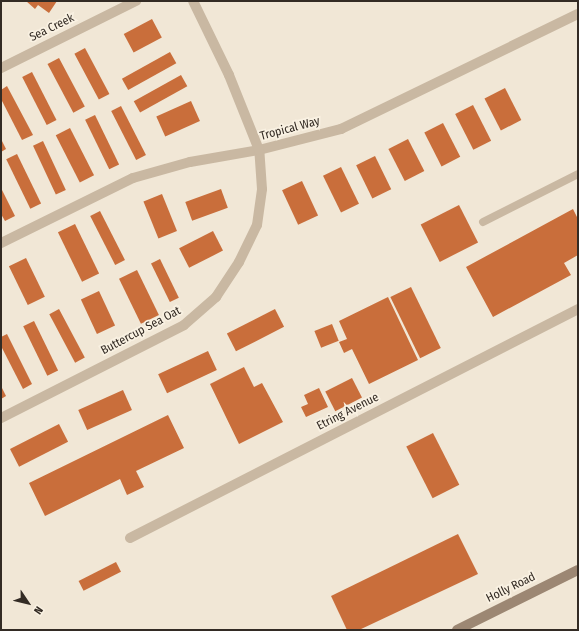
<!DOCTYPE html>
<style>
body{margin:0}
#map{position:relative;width:579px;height:631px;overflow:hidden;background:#f1e7d6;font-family:"Fira Sans Condensed",sans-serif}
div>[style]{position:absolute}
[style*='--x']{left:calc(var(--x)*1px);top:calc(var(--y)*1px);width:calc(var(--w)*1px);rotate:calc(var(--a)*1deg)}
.building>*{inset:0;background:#c96e3b;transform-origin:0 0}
.service>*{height:8px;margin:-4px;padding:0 4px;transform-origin:4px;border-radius:4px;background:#c9b8a2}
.minor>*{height:10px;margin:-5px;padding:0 5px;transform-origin:5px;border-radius:5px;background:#c9b8a2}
.secondary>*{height:10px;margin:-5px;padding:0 5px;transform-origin:5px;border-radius:5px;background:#9c8773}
span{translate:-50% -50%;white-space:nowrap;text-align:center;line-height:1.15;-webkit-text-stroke:3.5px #f9f1e2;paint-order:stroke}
.street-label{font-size:12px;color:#332b24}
.frame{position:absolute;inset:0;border:2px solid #332b24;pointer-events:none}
.north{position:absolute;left:8px;top:583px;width:40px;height:40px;-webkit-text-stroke:3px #f9f1e2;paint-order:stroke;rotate:125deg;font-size:11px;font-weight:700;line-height:16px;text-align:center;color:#332b24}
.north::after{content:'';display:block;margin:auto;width:14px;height:18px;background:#332b24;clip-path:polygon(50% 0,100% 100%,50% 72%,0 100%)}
</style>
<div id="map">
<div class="building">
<i style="clip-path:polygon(26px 1px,57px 1px,49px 13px,38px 5px,35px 9px)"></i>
<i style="left:152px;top:19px;width:21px;height:32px;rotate:62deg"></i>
<i style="left:85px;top:48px;width:52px;height:12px;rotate:62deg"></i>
<i style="left:170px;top:52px;width:13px;height:55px;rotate:61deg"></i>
<i style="left:59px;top:58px;width:55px;height:13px;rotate:62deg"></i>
<i style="left:32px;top:72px;width:54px;height:11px;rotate:63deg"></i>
<i style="left:181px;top:75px;width:13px;height:54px;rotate:61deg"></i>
<i style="clip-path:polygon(7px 86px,33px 135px,22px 140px,1px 99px,1px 90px)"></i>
<i style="left:505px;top:88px;width:36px;height:23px;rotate:63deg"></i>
<i style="left:191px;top:101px;width:22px;height:38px;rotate:66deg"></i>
<i style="left:473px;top:105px;width:40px;height:20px;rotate:63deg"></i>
<i style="left:121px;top:106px;width:55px;height:11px;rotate:63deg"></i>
<i style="left:95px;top:115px;width:55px;height:11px;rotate:64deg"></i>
<i style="left:443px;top:123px;width:38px;height:21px;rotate:63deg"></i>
<i style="left:70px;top:128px;width:53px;height:16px;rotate:63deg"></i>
<i style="clip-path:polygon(1px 139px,6px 149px,1px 152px)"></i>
<i style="left:408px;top:139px;width:36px;height:22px;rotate:63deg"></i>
<i style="left:43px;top:141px;width:54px;height:11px;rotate:65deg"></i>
<i style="left:17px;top:154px;width:55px;height:12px;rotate:64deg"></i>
<i style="left:375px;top:156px;width:37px;height:21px;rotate:64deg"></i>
<i style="left:341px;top:167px;width:41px;height:20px;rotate:64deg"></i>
<i style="left:302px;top:181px;width:38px;height:22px;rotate:65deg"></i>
<i style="clip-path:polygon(1px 188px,15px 216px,5px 221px,1px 214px)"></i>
<i style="left:221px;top:189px;width:20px;height:38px;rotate:70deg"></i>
<i style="left:162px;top:194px;width:40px;height:20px;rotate:68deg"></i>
<i style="left:459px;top:205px;width:42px;height:43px;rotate:63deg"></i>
<i style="clip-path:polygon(573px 209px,578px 219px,578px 255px,564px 263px,571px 275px,493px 317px,466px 267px)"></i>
<i style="left:100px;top:211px;width:55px;height:11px;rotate:63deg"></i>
<i style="left:75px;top:224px;width:55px;height:19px;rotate:64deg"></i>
<i style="left:213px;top:231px;width:22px;height:38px;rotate:63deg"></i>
<i style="left:26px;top:258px;width:43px;height:19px;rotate:64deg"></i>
<i style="left:160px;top:259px;width:43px;height:10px;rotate:64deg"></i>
<i style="left:137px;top:270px;width:50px;height:20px;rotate:64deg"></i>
<i style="left:411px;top:287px;width:68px;height:23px;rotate:64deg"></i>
<i style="left:99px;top:291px;width:38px;height:20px;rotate:65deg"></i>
<i style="clip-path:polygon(388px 297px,418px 360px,369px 384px,352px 349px,344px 353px,339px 342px,347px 339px,339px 321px)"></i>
<i style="left:59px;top:309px;width:55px;height:11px;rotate:62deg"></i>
<i style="left:275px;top:309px;width:20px;height:54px;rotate:63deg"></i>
<i style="left:34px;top:321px;width:55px;height:12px;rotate:64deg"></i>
<i style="left:332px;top:324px;width:18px;height:19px;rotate:68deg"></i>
<i style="clip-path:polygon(7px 334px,32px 384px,23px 389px,1px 346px,1px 337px)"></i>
<i style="left:208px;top:351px;width:21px;height:55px;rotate:65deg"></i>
<i style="clip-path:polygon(244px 367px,254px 387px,262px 383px,283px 422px,239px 444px,210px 384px)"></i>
<i style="left:352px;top:378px;width:22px;height:30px;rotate:63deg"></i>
<i style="clip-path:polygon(1px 386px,6px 396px,1px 399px)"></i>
<i style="clip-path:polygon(319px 388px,328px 407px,306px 417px,301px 407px,308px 404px,304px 395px)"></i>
<i style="left:123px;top:390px;width:22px;height:49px;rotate:66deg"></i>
<i style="clip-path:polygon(168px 415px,184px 448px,136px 471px,144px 487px,127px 495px,120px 479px,45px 516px,29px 483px)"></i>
<i style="left:59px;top:424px;width:20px;height:55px;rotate:63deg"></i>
<i style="left:433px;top:433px;width:58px;height:30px;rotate:63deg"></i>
<i style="clip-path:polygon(458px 534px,478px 574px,359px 630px,347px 630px,331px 596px)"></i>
<i style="left:116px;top:562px;width:11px;height:42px;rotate:63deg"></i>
</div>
<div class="service">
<i style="--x:483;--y:222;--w:106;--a:-26.8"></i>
</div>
<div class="minor">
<i style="--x:1;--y:68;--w:151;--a:-26.4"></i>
<i style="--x:1;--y:243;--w:147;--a:-26.2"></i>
<i style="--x:133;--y:178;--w:59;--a:-15.7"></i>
<i style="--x:190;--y:162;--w:70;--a:-9.9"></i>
<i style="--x:259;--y:150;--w:85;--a:-14.4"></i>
<i style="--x:341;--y:129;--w:263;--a:-25.9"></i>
<i style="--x:1;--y:418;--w:205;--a:-26.9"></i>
<i style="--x:184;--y:325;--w:43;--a:-41.2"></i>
<i style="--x:216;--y:297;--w:42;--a:-56.7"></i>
<i style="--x:239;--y:262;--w:41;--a:-64.1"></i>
<i style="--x:257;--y:225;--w:36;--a:-82"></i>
<i style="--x:262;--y:189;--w:39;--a:-94"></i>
<i style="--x:259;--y:150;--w:81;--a:-111.8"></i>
<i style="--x:229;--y:75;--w:82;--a:-115.9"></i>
<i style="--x:130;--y:538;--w:503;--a:-27.07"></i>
</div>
<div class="secondary">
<i style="--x:457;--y:630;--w:135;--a:-26.4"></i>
</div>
<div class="street-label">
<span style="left:52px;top:28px;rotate:-26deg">Sea Creek</span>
<span style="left:290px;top:129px;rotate:-15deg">Tropical Way</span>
<span style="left:141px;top:331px;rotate:-28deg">Buttercup Sea Oat</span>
<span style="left:348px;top:412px;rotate:-27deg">Etring Avenue</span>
<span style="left:511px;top:588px;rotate:-26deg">Holly Road</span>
</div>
<div class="frame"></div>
<div class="north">N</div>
</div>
